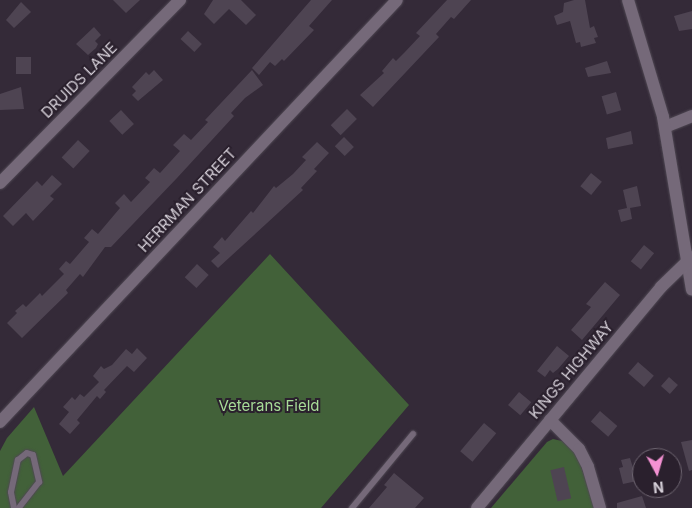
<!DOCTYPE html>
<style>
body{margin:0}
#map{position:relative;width:692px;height:508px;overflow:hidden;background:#342a38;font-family:Inter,sans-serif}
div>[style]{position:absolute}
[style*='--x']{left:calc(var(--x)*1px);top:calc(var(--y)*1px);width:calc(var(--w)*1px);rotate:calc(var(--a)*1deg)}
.green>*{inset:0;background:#426139}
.building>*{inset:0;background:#4e4452;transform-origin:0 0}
.roads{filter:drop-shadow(0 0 1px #4f4853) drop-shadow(0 0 1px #4f4853)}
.service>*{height:6px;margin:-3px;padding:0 3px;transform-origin:3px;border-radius:3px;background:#756979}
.minor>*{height:12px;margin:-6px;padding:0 6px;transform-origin:6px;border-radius:6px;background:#756979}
.secondary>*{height:12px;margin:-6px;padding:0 6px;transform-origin:6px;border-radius:6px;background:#756979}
span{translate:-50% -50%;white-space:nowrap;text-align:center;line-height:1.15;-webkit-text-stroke:4px #2a202d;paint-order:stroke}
.street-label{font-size:15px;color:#d6d0d9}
.park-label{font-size:15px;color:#a7dc97}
.north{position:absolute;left:632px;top:448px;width:50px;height:50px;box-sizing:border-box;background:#2a202d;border:1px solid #6f6672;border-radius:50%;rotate:174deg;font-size:14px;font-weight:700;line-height:20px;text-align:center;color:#d6d0d9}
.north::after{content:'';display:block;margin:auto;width:18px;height:22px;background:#f491d3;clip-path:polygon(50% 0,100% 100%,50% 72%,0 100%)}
</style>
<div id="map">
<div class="green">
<i style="clip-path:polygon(270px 254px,409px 405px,321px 508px,0 508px,0 451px,7px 438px,34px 407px,63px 476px)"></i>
<i style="clip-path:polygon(553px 439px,562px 441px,577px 454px,595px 508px,491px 508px,547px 442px)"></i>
</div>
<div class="building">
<i style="clip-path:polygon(113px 0,140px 0,126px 13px)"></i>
<i style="clip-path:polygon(213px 0,241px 0,256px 15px,246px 25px,229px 9px,214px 24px,204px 14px)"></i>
<i style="clip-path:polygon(311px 0,332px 0,309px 26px,314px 30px,284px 61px,282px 59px,275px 66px,270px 62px,259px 75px,252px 68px)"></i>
<i style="clip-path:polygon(447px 0,471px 0,454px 19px,451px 17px,436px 34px,439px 37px,373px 107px,360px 95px,384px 73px,382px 71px,393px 58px,396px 61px,404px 53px,420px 36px,416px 33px)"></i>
<i style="clip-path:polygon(574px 0,585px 0,590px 28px,594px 26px,598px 37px,594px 38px,596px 43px,581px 47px,580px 42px,576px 43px,570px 21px,557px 25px,554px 16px,563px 12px,564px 3px)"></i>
<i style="clip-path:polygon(21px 2px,31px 12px,14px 28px,6px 20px)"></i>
<i style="clip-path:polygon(692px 11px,692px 29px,679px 31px,674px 16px)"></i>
<i style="clip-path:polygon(94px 27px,101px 35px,95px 41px,98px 44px,96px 48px,88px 55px,76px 44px)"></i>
<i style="left:188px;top:31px;width:19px;height:11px;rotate:43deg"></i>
<i style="left:16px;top:57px;width:15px;height:17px"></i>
<i style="clip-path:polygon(607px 61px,611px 73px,588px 77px,585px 68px)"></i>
<i style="clip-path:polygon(154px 70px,163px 80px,138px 101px,132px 95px,136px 91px,132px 87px,146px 72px,149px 75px)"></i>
<i style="clip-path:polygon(252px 70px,263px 85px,245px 98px,231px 113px,234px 116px,177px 178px,111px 247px,105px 247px,83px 277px,80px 274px,66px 290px,68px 293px,22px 338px,7px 323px,17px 313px,15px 311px,23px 304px,26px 307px,40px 293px,42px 296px,64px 274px,59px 269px,66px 261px,70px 264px,89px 242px,84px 238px,92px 229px,98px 234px,120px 208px,115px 203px,124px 194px,131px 202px,150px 182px,145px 178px,154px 168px,160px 173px,180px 151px,173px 145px,184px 134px,191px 140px,208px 122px,205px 120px)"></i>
<i style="clip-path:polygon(21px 87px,24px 109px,0 110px,0 94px)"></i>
<i style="left:616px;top:92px;width:19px;height:15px;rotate:74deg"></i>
<i style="left:347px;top:109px;width:14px;height:23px;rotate:45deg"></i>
<i style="left:121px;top:110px;width:19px;height:16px;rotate:47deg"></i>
<i style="clip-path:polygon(631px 131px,633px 144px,608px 149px,606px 138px)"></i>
<i style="left:344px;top:137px;width:14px;height:13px;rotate:45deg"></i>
<i style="left:78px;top:140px;width:16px;height:24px;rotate:43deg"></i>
<i style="clip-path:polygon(317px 142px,329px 153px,314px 169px,317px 171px,301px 188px,303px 190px,218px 268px,211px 261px,220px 253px,213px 247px,222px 237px,225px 241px,251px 211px,253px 213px,274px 186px,276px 188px,293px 174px,306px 160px,302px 157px)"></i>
<i style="left:591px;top:173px;width:14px;height:17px;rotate:39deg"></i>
<i style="clip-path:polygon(52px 175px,62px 184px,50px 196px,54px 199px,33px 221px,26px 213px,13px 226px,3px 216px,37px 181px,42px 186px)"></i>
<i style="clip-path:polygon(637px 186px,641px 206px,630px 208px,632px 219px,621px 222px,618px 210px,627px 208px,623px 190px)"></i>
<i style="left:644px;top:245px;width:13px;height:21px;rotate:39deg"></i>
<i style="left:197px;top:264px;width:16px;height:18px;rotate:43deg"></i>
<i style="clip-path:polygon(605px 282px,620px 295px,582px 340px,571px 330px,591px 307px,586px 304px)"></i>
<i style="clip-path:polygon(557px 346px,569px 356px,558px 369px,553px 373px,550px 370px,545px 377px,537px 371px)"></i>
<i style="clip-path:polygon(137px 348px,147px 358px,134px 372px,127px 366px,104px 390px,106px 392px,100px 399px,97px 396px,77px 420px,80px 423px,70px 434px,59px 424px,69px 412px,63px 407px,72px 397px,75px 400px,80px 394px,84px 397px,99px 382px,93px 376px,101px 366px,104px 369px,112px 365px,126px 349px,132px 354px)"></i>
<i style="left:638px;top:362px;width:21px;height:15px;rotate:41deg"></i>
<i style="left:669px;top:377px;width:12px;height:12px;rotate:42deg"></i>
<i style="left:519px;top:392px;width:16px;height:17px;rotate:40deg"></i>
<i style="left:600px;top:411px;width:23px;height:14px;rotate:41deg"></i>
<i style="left:484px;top:423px;width:16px;height:37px;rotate:40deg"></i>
<i style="clip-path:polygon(692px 440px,692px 470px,689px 471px,681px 442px)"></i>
<i style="clip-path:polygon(630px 458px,637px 481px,623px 484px,619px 468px,623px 467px,621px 460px)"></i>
<i style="left:564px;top:467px;width:32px;height:14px;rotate:77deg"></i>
<i style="clip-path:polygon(394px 473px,424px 498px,415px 508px,369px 508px,387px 487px,384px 485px)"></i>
<i style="clip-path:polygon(642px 496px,646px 508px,617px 508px,617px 503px)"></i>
</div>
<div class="roads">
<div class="service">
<i style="--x:14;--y:508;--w:16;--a:-101"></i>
<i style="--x:11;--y:492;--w:33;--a:-78"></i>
<i style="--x:18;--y:460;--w:11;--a:-38"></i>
<i style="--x:27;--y:453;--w:6;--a:18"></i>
<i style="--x:33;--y:455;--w:28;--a:77"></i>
<i style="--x:39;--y:482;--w:33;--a:128"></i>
<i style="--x:352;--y:508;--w:96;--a:-50.5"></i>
</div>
<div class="minor">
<i style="--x:665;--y:127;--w:29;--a:-22"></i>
<i style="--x:0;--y:183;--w:257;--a:-45.5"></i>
<i style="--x:550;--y:420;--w:41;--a:45"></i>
<i style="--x:579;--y:449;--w:20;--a:63"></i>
<i style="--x:588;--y:467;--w:43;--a:73.7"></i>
<i style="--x:0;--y:422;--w:579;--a:-46.75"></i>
</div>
<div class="secondary">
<i style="--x:628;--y:0;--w:122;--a:73.3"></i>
<i style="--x:663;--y:117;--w:175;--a:80.5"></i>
<i style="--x:477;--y:508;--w:288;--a:-50.2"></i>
<i style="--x:661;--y:287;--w:43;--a:-44.1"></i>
</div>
</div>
<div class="street-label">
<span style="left:79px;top:80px;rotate:-45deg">DRUIDS LANE</span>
<span style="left:187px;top:200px;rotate:-47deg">HERRMAN STREET</span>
<span style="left:571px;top:370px;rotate:-50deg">KINGS HIGHWAY</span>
</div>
<div class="park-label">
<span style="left:269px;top:406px">Veterans Field</span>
</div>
<div class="north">N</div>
</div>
